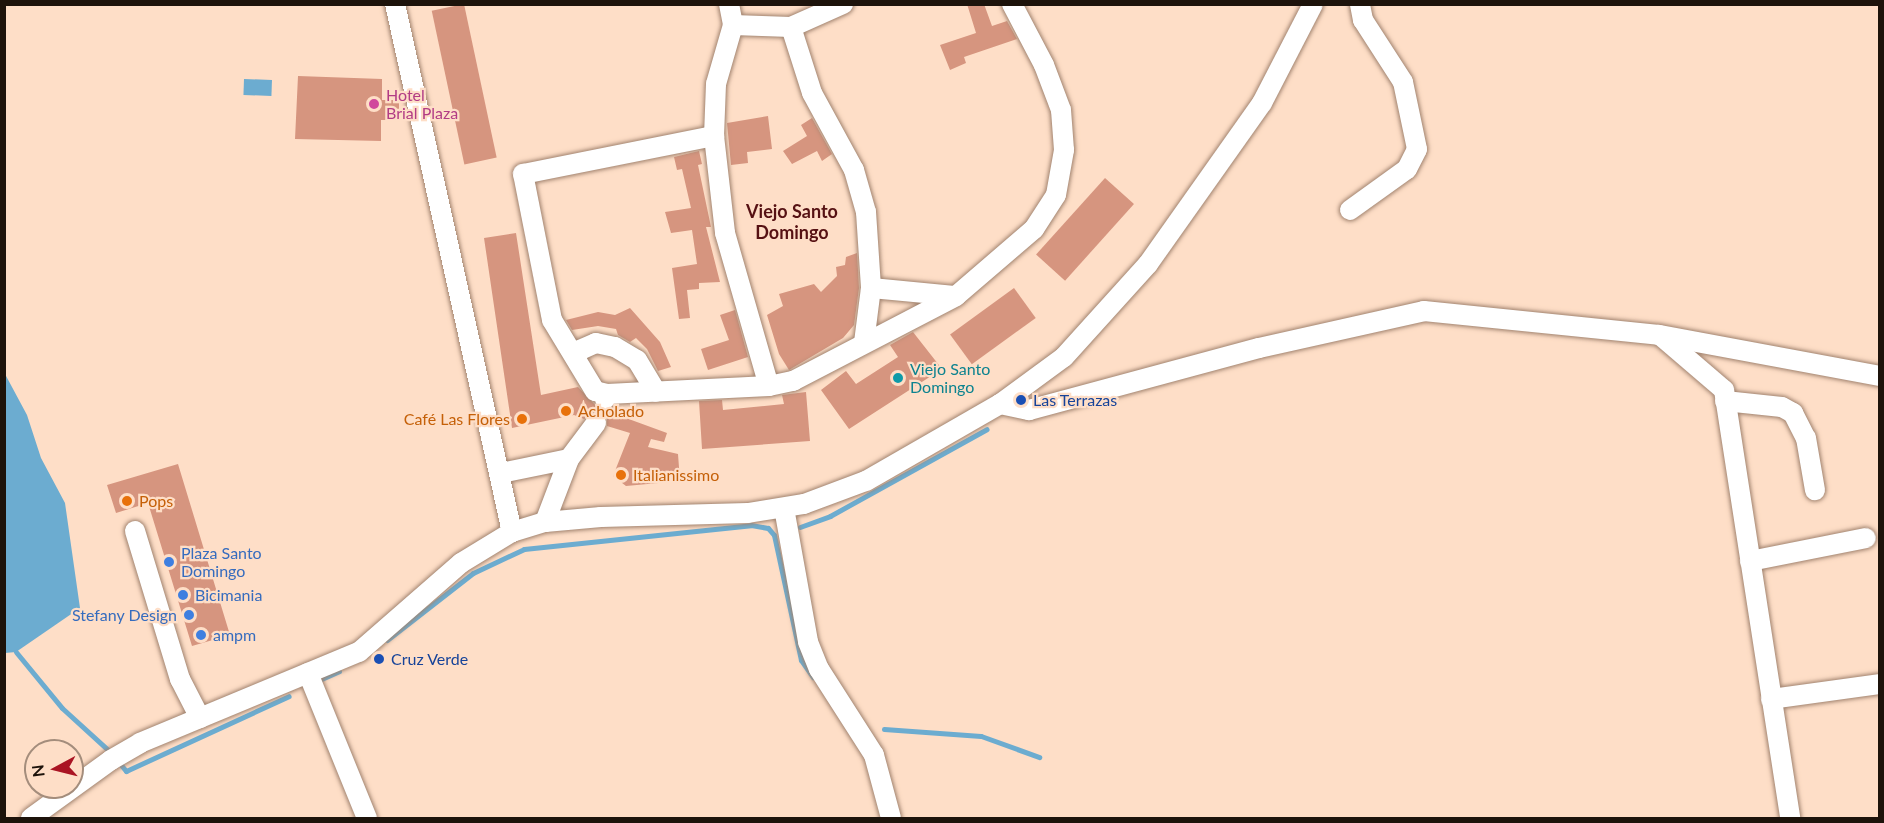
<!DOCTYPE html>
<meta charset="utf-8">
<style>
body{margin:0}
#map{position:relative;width:1884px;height:823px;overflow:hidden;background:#fedec7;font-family:Lato,sans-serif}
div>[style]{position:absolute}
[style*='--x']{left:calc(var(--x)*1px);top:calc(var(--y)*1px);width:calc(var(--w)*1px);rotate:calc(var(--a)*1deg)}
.water>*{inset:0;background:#6cacd0;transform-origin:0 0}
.stream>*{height:5px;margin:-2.5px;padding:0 2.5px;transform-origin:2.5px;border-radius:2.5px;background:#6cacd0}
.building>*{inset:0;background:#d6957f;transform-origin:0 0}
.roads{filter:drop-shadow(0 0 2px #a1836f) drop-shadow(0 0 2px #a1836f)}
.minor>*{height:20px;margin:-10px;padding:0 10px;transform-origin:10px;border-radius:10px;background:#fff}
.dots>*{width:16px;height:16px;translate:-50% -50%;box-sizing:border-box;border:3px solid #fedec7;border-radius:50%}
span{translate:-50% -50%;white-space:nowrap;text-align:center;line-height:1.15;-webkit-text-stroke:4.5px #fedec7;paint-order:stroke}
.hotel-label{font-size:16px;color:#b23c85}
.left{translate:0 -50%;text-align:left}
.culture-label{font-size:16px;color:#0d838f}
.transit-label{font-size:16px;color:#164399}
.food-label{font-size:16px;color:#c56008}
.right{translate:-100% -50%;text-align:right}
.shop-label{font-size:16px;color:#366cbe}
.neighbourhood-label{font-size:18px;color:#561113;font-weight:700}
.frame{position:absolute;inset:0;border:6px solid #1d130b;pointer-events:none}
.north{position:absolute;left:24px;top:739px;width:60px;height:60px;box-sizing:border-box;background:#fedec7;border:2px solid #a48d7c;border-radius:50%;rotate:263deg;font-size:16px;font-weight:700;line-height:24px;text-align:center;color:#1d130b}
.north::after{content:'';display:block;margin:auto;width:21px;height:27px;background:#aa1423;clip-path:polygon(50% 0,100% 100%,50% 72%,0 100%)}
</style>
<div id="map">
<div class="water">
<i style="left:244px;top:79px;width:28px;height:16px;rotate:2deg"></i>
<i style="clip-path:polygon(5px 374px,27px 415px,41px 458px,65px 503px,80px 608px,16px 652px,5px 653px)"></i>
</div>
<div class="stream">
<i style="--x:800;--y:527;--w:32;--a:-20"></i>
<i style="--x:830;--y:516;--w:179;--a:-29"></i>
<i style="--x:387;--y:640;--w:109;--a:-37.9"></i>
<i style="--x:473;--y:573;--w:56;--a:-25.2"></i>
<i style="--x:524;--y:549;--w:228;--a:-6"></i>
<i style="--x:751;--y:525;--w:17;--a:10"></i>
<i style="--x:768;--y:528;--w:9;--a:49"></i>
<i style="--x:774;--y:535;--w:128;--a:77.8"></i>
<i style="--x:801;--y:660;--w:21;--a:55"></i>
<i style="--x:16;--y:652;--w:72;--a:50.6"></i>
<i style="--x:62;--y:708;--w:61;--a:42.3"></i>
<i style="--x:317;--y:681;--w:24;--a:-24"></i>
<i style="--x:884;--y:729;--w:97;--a:4.1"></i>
<i style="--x:981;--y:736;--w:62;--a:19.9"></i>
<i style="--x:121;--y:765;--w:8;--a:50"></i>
<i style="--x:126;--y:771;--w:179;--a:-24.7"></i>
</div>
<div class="building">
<i style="left:464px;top:4px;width:157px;height:33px;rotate:78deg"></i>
<i style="clip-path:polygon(967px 4px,984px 4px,992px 26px,1007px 21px,1017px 39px,964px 57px,966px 63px,950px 70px,940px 45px,976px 33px)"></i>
<i style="clip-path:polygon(298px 76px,382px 79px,382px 100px,399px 100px,399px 120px,381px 120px,381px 141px,295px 139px)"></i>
<i style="clip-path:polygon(768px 116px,772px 149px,747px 152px,748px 163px,731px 165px,727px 123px)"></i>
<i style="clip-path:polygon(812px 118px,832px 154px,822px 161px,817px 151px,792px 164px,783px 151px,807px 136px,801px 125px)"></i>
<i style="clip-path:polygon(699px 151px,702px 164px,698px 165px,711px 227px,706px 227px,720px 282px,699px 283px,699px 289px,687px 290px,690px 318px,679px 319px,672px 268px,697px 264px,692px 230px,671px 233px,665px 212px,691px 208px,682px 169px,677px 170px,674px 157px)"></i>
<i style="left:1105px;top:178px;width:39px;height:103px;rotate:42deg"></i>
<i style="clip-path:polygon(516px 233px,541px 395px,578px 387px,600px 410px,618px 405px,615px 414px,667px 433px,664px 442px,651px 439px,648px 447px,678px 454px,680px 481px,626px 486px,613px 476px,630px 433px,607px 426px,607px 418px,598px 411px,584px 419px,574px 415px,512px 428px,484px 238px)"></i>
<i style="clip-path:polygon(857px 253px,859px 288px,854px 325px,843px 338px,789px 370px,779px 354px,767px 315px,783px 306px,779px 294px,814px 284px,821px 292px,837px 276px,836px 267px,845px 265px,846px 257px)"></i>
<i style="left:1014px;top:288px;width:37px;height:79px;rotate:54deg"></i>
<i style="clip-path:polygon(630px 308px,660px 342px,671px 367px,658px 371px,647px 349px,636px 338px,630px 342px,618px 335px,616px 329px,598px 326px,572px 330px,566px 320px,598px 312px,615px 315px)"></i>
<i style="clip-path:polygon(735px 310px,748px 357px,708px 370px,701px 349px,729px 340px,720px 315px)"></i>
<i style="clip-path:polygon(913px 332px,942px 369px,849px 429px,821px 390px,846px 371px,856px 384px,898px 357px,890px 345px)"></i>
<i style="clip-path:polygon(806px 392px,810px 441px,702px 449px,699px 401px,722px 400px,723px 410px,784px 404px,782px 395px)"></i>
<i style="clip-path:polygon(178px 464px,230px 635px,192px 646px,148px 503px,116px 513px,107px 485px)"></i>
</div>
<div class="roads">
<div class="minor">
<i style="--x:395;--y:4;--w:541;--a:77.51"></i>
<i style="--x:729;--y:4;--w:21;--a:79"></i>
<i style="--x:733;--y:25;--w:61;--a:106.1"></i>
<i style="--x:716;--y:84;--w:52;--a:92.2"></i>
<i style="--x:714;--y:136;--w:98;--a:83.5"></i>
<i style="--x:725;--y:233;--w:159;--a:74"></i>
<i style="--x:733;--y:25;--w:58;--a:2"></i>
<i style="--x:791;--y:27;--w:57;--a:-23.9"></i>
<i style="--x:791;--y:27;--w:69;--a:72.3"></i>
<i style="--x:812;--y:93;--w:88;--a:61.4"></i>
<i style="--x:854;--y:170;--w:44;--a:74.1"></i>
<i style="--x:866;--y:212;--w:76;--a:86.2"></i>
<i style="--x:871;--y:288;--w:55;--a:97.3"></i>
<i style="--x:1350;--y:210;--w:70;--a:-35.7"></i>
<i style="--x:1407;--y:169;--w:22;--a:-63"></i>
<i style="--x:1417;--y:149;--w:68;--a:-101.8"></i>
<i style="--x:1403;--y:82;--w:74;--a:-122.8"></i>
<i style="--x:1363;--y:20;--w:16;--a:-101"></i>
<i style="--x:871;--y:288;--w:84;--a:5.4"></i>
<i style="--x:1661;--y:336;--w:83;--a:40.6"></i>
<i style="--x:1724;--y:390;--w:433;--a:81.2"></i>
<i style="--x:576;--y:357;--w:8;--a:-60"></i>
<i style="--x:580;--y:350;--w:17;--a:-24"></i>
<i style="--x:596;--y:343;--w:19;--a:12"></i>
<i style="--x:615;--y:347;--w:26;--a:31"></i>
<i style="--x:637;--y:360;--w:37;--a:59"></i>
<i style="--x:607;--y:394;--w:12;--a:-166"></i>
<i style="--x:595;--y:391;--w:83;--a:-121.2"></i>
<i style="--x:552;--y:320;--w:149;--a:-101.2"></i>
<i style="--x:523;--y:174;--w:195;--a:-11.3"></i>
<i style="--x:605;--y:399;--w:5;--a:-68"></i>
<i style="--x:607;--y:394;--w:162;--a:-2.8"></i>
<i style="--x:769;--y:386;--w:25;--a:-12"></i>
<i style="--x:793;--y:381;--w:184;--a:-27.5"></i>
<i style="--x:956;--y:296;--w:103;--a:-40.7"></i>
<i style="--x:1034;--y:229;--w:40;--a:-57.1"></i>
<i style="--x:1056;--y:195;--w:46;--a:-79.9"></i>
<i style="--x:1064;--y:150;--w:40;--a:-94.3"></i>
<i style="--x:1061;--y:110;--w:48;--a:-110.7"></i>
<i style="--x:1044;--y:65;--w:69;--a:-117.7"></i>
<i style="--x:1725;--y:401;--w:57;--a:6"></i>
<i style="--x:1782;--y:407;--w:13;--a:29"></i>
<i style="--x:1793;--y:413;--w:28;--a:63"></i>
<i style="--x:1806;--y:438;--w:53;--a:80.2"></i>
<i style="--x:1000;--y:404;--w:30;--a:12"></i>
<i style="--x:1029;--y:410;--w:238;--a:-15.1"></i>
<i style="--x:1259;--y:348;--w:169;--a:-12.6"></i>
<i style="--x:1424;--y:311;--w:236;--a:5.8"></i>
<i style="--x:1659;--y:335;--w:225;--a:10.5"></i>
<i style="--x:501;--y:473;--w:69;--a:-11.6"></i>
<i style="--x:784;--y:508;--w:136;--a:79.8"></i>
<i style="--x:808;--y:642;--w:29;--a:68"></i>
<i style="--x:819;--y:669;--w:102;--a:57.4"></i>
<i style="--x:874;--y:755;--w:65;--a:74.9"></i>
<i style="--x:545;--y:522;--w:67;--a:-69.1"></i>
<i style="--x:569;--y:459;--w:45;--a:-53.1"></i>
<i style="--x:135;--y:531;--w:155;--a:73.1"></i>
<i style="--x:180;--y:679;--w:44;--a:62.9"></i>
<i style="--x:1750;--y:561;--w:118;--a:-11.2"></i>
<i style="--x:308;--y:673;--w:157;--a:67.9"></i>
<i style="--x:1771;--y:699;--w:110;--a:-7.8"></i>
<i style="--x:31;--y:818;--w:99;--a:-35.9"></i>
<i style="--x:111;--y:760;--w:34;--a:-30"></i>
<i style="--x:140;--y:743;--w:237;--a:-22.6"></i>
<i style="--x:359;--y:652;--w:135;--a:-41.1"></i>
<i style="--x:461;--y:563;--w:60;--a:-31.3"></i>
<i style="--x:512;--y:532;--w:34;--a:-17"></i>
<i style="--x:545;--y:522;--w:56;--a:-5.1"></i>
<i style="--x:601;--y:517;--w:147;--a:-1.6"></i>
<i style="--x:748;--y:513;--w:57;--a:-9.1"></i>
<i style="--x:804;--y:504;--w:66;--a:-20.4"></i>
<i style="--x:866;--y:481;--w:155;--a:-29.9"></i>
<i style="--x:1000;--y:404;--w:79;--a:-36.3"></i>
<i style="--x:1064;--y:357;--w:125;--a:-47.9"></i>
<i style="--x:1148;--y:264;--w:197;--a:-54.7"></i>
<i style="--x:1262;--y:103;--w:111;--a:-62.7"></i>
</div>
</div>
<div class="dots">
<i style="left:374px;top:104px;background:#d1479c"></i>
<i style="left:898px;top:378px;background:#0f9aa8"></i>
<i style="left:1021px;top:400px;background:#1a4fb4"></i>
<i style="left:566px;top:411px;background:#e8710a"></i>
<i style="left:522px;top:419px;background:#e8710a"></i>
<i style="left:621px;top:475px;background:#e8710a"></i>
<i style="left:127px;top:501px;background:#e8710a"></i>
<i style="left:169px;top:562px;background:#3f7fe0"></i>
<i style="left:183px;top:595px;background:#3f7fe0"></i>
<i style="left:189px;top:615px;background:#3f7fe0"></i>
<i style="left:201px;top:635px;background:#3f7fe0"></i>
<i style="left:379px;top:659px;background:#1a4fb4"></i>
</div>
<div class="hotel-label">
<span class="left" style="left:386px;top:104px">Hotel<br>Brial Plaza</span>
</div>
<div class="culture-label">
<span class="left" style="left:910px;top:378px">Viejo Santo<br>Domingo</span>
</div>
<div class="transit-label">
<span class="left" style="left:1033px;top:400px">Las Terrazas</span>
<span class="left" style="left:391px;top:659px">Cruz Verde</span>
</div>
<div class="food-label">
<span class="left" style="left:578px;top:411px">Acholado</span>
<span class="right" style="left:510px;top:419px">Café Las Flores</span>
<span class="left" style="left:633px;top:475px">Italianissimo</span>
<span class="left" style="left:139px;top:501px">Pops</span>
</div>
<div class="shop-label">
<span class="left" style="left:181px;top:562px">Plaza Santo<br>Domingo</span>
<span class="left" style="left:195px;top:595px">Bicimania</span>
<span class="right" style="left:177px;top:615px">Stefany Design</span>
<span class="left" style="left:213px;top:635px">ampm</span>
</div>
<div class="neighbourhood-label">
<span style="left:792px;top:222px">Viejo Santo<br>Domingo</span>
</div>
<div class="frame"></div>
<div class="north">N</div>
</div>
